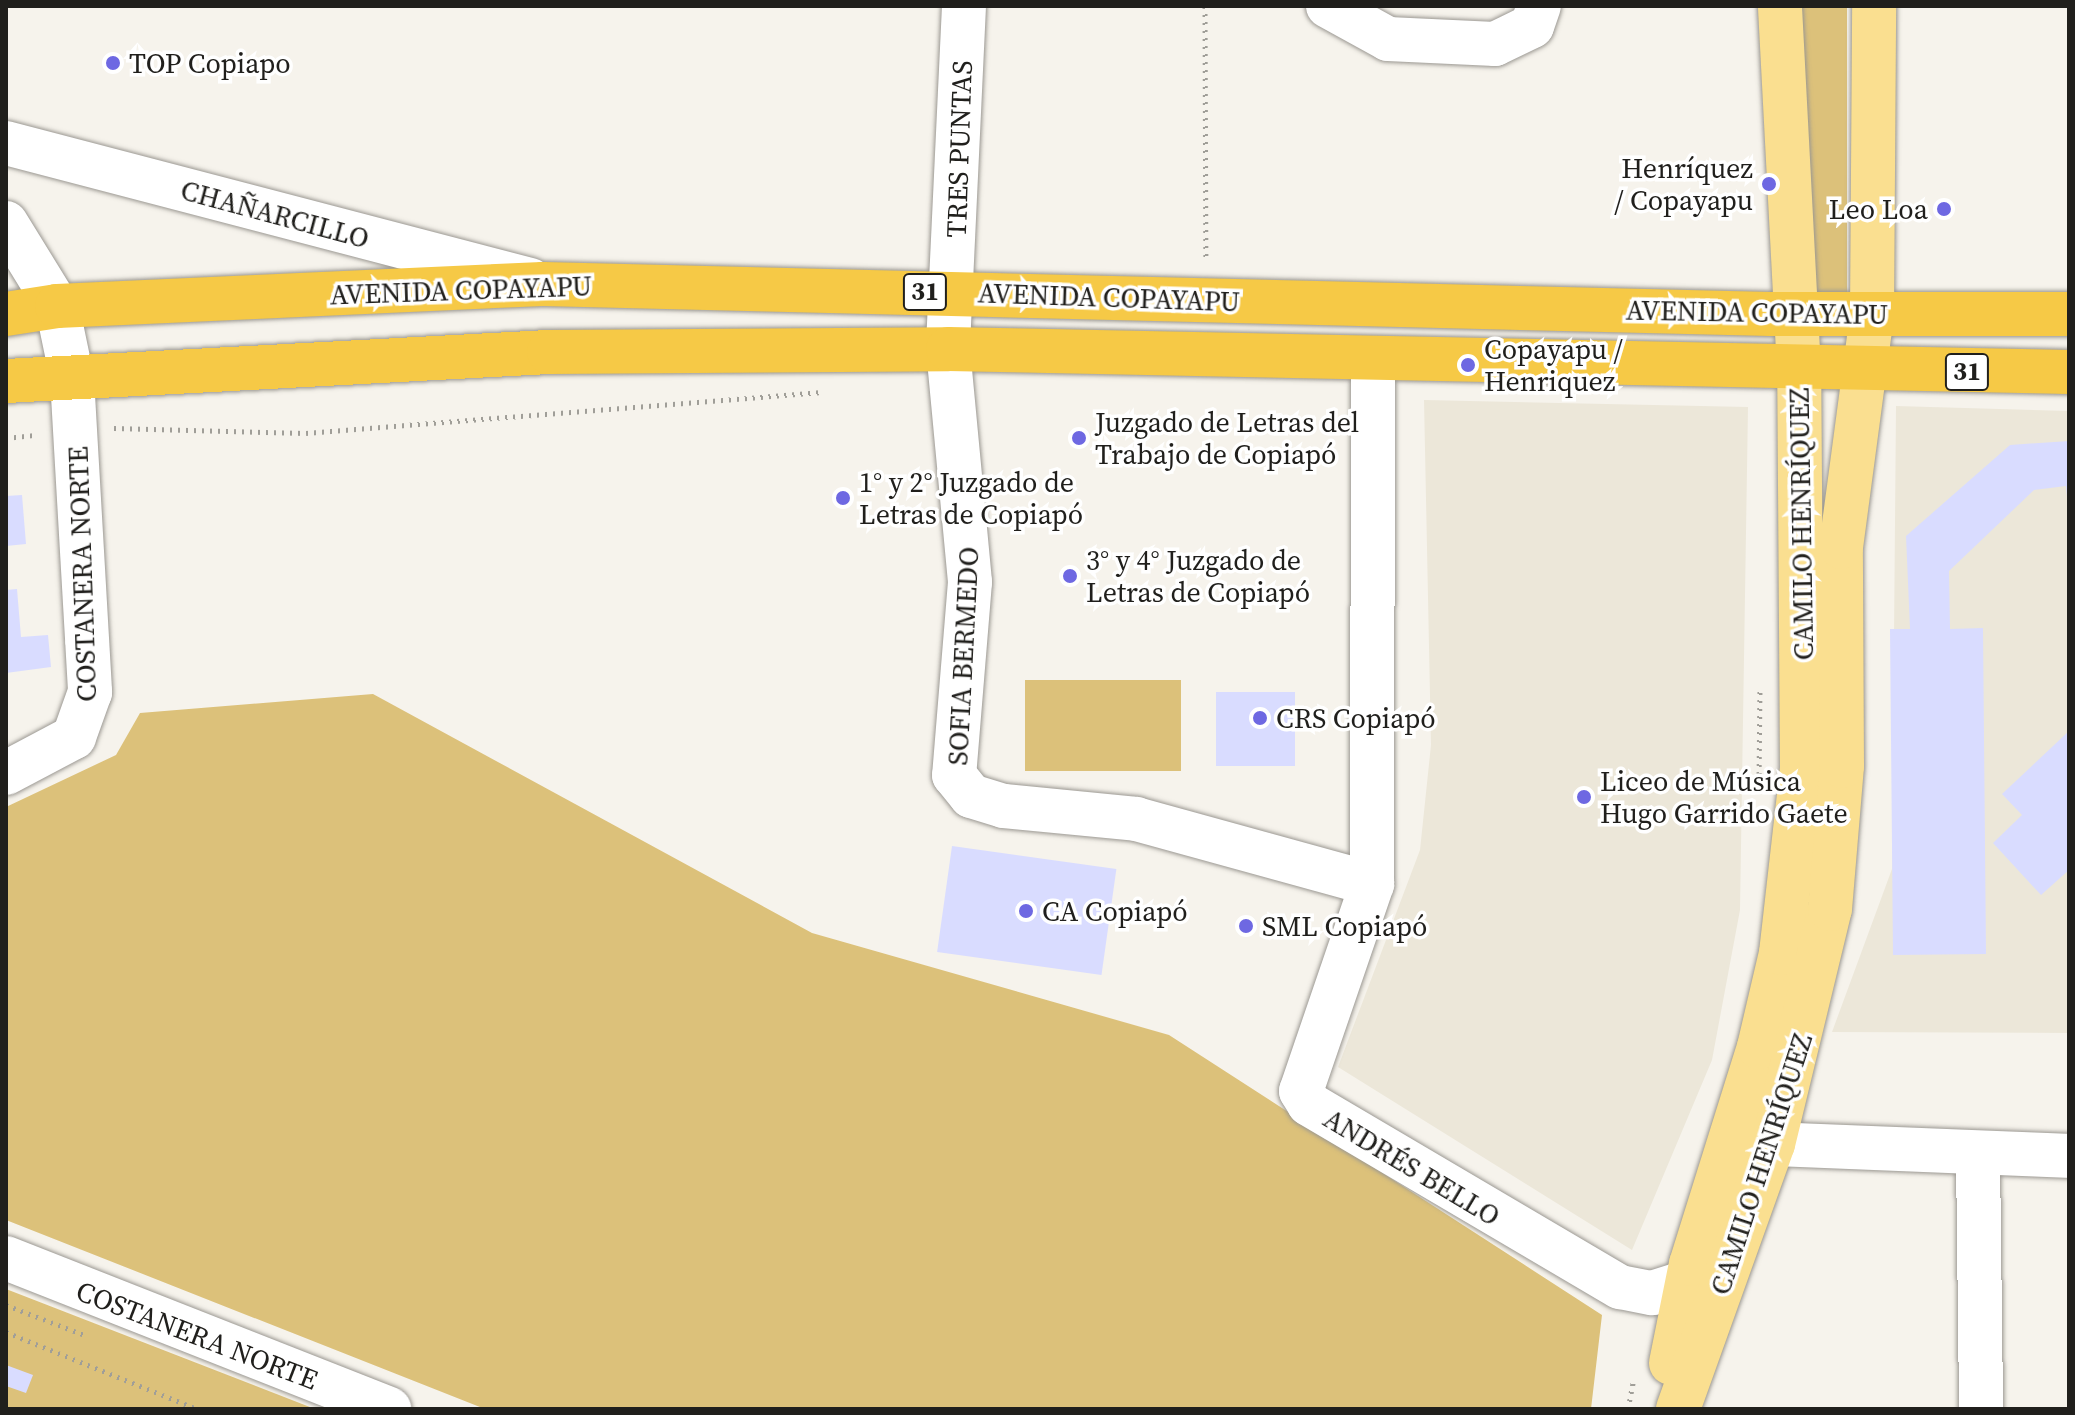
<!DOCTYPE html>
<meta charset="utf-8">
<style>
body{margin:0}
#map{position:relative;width:2075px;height:1415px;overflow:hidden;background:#f6f3ec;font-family:"Source Serif 4",serif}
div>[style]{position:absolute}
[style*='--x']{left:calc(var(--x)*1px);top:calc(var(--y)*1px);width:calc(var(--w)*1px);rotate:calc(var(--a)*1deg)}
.built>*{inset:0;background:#ece7d9}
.green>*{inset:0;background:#dcc17a;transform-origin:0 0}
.building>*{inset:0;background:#d9dcff;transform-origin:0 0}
.path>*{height:5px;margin-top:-2.5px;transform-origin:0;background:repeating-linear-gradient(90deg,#a09e98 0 2px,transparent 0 8px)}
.roads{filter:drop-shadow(0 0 2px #9b9892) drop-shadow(0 0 2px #9b9892)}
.minor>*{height:44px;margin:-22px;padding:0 22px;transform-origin:22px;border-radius:22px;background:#fff}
.major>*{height:44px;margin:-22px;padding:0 22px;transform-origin:22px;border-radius:22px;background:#fadf90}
.highway>*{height:44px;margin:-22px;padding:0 22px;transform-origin:22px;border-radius:22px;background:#f6c946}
.dots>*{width:22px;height:22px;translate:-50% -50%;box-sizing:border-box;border:4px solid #fff;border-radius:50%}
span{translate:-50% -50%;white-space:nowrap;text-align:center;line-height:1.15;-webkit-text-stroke:7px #fff;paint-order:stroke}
.shield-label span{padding:2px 6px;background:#fff;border:2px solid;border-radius:6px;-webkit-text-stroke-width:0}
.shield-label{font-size:26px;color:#201f1c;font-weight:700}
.poi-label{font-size:28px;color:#201f1c}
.left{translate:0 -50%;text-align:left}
.right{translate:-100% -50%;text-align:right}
.street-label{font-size:28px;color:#201f1c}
.frame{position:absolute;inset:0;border:8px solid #201f1c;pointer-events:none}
</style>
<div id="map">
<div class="built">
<i style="clip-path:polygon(1424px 400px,1748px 407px,1740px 910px,1712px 1060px,1632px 1250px,1338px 1067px,1420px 850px,1431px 745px)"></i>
<i style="clip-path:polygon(1896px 406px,2069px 411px,2069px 1033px,1832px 1032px,1892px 869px)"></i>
</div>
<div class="green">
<i style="left:1788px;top:6px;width:59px;height:294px"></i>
<i style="left:1025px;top:680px;width:156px;height:91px"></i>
<i style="clip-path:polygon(373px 694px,812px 933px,1169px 1035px,1602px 1315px,1591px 1409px,485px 1409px,6px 1220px,6px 807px,116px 755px,140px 713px)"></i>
<i style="clip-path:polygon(6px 1289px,315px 1409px,6px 1409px)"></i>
</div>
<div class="building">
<i style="clip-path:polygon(2069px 441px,2069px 517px,2066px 486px,2034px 490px,1949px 571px,1950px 629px,1983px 628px,1986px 954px,1893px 955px,1890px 629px,1910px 629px,1906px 536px,2010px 445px)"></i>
<i style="clip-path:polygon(22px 495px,26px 544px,6px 546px,6px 496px)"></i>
<i style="clip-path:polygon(17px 589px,21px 637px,48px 635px,51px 667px,6px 673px,6px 590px)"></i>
<i style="left:1216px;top:692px;width:79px;height:74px"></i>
<i style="clip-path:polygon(2069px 731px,2069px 870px,2041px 895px,1993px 843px,2022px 815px,2002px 794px)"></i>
<i style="left:952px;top:846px;width:166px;height:107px;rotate:8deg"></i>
<i style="clip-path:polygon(6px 1365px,33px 1375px,26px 1393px,6px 1386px)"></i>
</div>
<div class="path">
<i style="--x:1205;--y:6;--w:255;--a:89.8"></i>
<i style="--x:114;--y:428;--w:192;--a:1.5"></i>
<i style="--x:306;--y:433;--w:518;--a:-4.54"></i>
<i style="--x:6;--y:438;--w:30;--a:-6"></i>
<i style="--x:1759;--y:782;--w:93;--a:-89.4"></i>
<i style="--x:6;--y:1305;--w:87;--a:20.9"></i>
<i style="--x:6;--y:1332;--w:207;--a:21.9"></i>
<i style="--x:1628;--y:1409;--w:31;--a:-79"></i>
</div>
<div class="roads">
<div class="minor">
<i style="--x:964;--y:6;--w:343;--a:92.7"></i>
<i style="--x:948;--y:349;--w:234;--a:84.6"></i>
<i style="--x:970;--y:582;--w:194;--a:94.7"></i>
<i style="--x:954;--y:775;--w:27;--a:51"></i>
<i style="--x:971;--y:796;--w:34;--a:17"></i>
<i style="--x:1004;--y:806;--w:133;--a:5.6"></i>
<i style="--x:1136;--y:819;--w:245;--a:15.4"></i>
<i style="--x:1328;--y:6;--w:68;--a:28.8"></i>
<i style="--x:1388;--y:39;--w:107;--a:2.7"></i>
<i style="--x:1495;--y:44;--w:41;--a:-25.9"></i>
<i style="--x:1532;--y:26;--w:21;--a:-71"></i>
<i style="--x:6;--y:143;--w:542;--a:14.65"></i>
<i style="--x:6;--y:223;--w:97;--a:58.4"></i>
<i style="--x:57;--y:306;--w:74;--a:78.2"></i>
<i style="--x:72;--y:378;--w:315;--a:86.7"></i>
<i style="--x:90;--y:692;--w:48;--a:109.6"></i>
<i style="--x:74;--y:737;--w:77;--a:152.1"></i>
<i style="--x:1373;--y:359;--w:525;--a:90.11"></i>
<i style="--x:1372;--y:884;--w:219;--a:108.9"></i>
<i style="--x:1301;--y:1091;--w:15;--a:58"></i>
<i style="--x:1309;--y:1104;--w:361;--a:30.5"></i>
<i style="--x:1620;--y:1287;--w:33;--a:11"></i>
<i style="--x:1652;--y:1293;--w:72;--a:-17.7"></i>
<i style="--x:1745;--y:1117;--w:39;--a:44"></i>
<i style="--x:1773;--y:1144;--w:296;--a:2.3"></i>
<i style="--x:1978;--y:1156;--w:253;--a:89.3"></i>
<i style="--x:6;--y:1258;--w:412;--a:21.5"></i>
</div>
<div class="major">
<i style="--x:1671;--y:1363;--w:101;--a:-78.6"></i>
<i style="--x:1691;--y:1264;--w:227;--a:-72.6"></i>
<i style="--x:1759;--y:1047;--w:97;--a:-76.8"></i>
<i style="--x:1781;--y:953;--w:184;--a:-83.5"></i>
<i style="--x:1802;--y:770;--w:400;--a:-90.4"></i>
<i style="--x:1799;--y:370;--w:364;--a:-93"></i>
<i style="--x:1678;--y:1409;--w:282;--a:-70.3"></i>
<i style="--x:1773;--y:1144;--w:242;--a:-76.4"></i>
<i style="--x:1830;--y:909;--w:144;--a:-85.2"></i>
<i style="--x:1842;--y:766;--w:219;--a:-90.3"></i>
<i style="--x:1841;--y:547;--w:235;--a:-82.4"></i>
<i style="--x:1872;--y:314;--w:308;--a:-89.6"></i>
</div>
<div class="highway">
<i style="--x:6;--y:314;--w:52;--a:-8.9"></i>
<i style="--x:57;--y:306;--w:486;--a:-2.6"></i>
<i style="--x:543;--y:284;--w:1228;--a:1.4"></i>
<i style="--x:1771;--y:314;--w:298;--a:0"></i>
<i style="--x:6;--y:381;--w:544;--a:-3.06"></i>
<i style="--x:549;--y:352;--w:399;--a:-0.4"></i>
<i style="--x:948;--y:349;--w:1121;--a:1.18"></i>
</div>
</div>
<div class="dots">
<i style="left:113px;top:63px;background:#6e68e2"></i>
<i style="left:1769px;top:184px;background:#6e68e2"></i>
<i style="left:1944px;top:209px;background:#6e68e2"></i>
<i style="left:1468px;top:365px;background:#6e68e2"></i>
<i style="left:1079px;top:438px;background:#6e68e2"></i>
<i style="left:843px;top:498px;background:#6e68e2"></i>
<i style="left:1070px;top:576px;background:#6e68e2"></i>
<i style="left:1260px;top:718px;background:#6e68e2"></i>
<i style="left:1584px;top:797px;background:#6e68e2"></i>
<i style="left:1026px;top:911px;background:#6e68e2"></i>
<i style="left:1246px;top:926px;background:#6e68e2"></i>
</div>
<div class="shield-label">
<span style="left:925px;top:292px">31</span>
<span style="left:1967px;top:372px">31</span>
</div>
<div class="poi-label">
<span class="left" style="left:129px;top:63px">TOP Copiapo</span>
<span class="right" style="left:1753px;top:184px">Henríquez<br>/ Copayapu</span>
<span class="right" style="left:1928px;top:209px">Leo Loa</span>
<span class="left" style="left:1484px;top:365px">Copayapu /<br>Henriquez</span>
<span class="left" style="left:1095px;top:438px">Juzgado de Letras del<br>Trabajo de Copiapó</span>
<span class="left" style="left:859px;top:498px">1° y 2° Juzgado de<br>Letras de Copiapó</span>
<span class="left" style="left:1086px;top:576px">3° y 4° Juzgado de<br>Letras de Copiapó</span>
<span class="left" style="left:1276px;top:718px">CRS Copiapó</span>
<span class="left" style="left:1600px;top:797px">Liceo de Música<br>Hugo Garrido Gaete</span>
<span class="left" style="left:1042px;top:911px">CA Copiapó</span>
<span class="left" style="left:1262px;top:926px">SML Copiapó</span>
</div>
<div class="street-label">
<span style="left:959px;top:149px;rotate:-88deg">TRES PUNTAS</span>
<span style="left:275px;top:214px;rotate:15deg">CHAÑARCILLO</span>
<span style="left:461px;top:290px;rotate:-2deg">AVENIDA COPAYAPU</span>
<span style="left:1109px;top:297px;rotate:2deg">AVENIDA COPAYAPU</span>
<span style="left:1757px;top:312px;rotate:1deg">AVENIDA COPAYAPU</span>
<span style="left:1801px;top:524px;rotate:-91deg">CAMILO HENRÍQUEZ</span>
<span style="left:82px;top:574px;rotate:-92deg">COSTANERA NORTE</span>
<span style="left:963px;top:656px;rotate:-87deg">SOFIA BERMEDO</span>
<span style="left:1761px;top:1164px;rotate:-72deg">CAMILO HENRÍQUEZ</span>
<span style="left:1412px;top:1167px;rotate:31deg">ANDRÉS BELLO</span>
<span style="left:197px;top:1335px;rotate:21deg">COSTANERA NORTE</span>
</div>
<div class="frame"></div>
</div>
